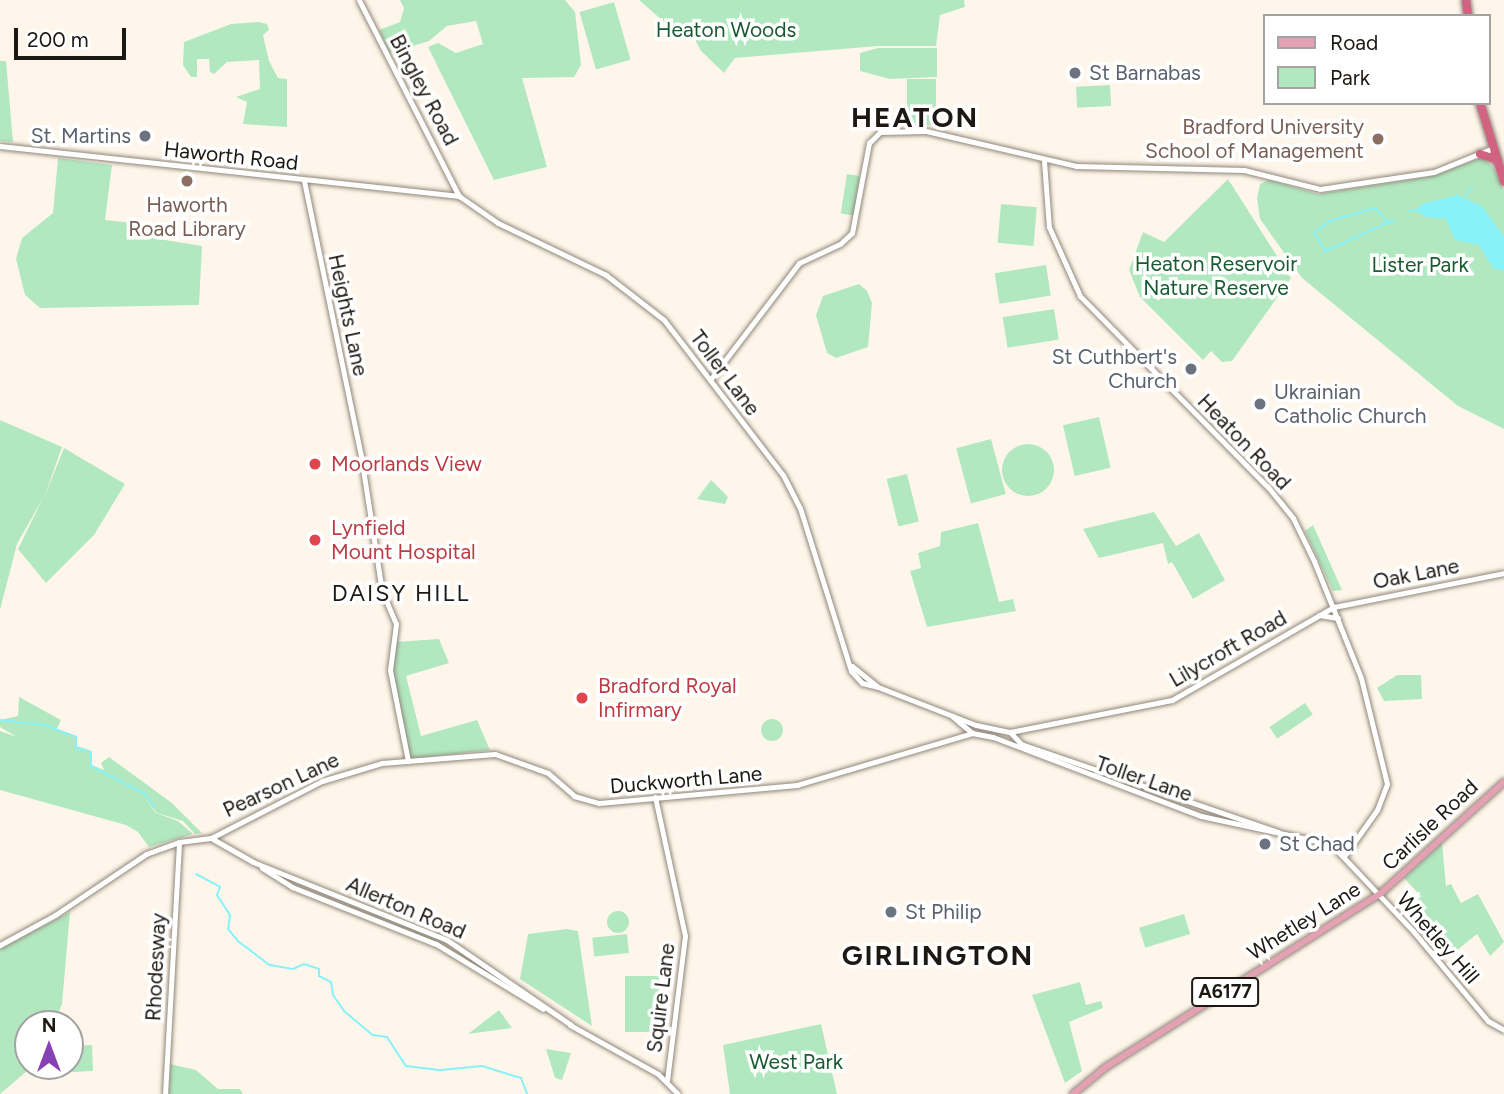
<!DOCTYPE html>
<style>
body{margin:0}
#map{position:relative;width:1504px;height:1094px;overflow:hidden;background:#fff6eb;font-family:Figtree,sans-serif}
div>[style]{position:absolute}
[style*='--x']{left:calc(var(--x)*1px);top:calc(var(--y)*1px);width:calc(var(--w)*1px);rotate:calc(var(--a)*1deg)}
.green>*{inset:0;background:#b2e8c0;transform-origin:0 0}
.round{border-radius:50%}
.water>*{inset:0;background:#88f2f8}
.stream>*{height:2px;margin:-1px;padding:0 1px;transform-origin:1px;border-radius:1px;background:#88f2f8}
.roads{filter:drop-shadow(0 0 2px #90877a) drop-shadow(0 0 2px #90877a)}
.secondary>*{height:5px;margin:-2.5px;padding:0 2.5px;transform-origin:2.5px;border-radius:2.5px;background:#fff}
.primary>*{height:6px;margin:-3px;padding:0 3px;transform-origin:3px;border-radius:3px;background:#e4a1b3}
.highway>*{height:8px;margin:-4px;padding:0 4px;transform-origin:4px;border-radius:4px;background:#d26281}
.dots>*{width:19px;height:19px;translate:-50% -50%;box-sizing:border-box;border:4px solid #fff;border-radius:50%}
span{translate:-50% -50%;white-space:nowrap;text-align:center;line-height:1.15;-webkit-text-stroke:7px #fff;paint-order:stroke}
.shield-label span{padding:2px 5px;background:#fff;border:2px solid;border-radius:5px;-webkit-text-stroke-width:0}
.shield-label{font-size:19px;color:#1c1814;font-weight:700}
.park-label{font-size:21px;color:#1a5a32}
.worship-label{font-size:21px;color:#5b616d}
.left{translate:0 -50%;text-align:left}
.right{translate:-100% -50%;text-align:right}
.street-label{font-size:21px;color:#1c1814}
.education-label{font-size:21px;color:#785e54}
.health-label{font-size:21px;color:#be3a42}
.neighbourhood-label{font-size:23px;color:#1c1814;letter-spacing:2px}
.district-label{font-size:28px;color:#1c1814;font-weight:700;letter-spacing:2px}
.legend{position:absolute;left:1263px;top:14px;width:228px;height:91px;box-sizing:border-box;background:#fff;border:2px solid #a4a3a1;margin:0;padding:9px 12px;list-style:none;font-size:21px;color:#1c1814}
.legend li{display:flex;align-items:center;gap:14px;height:35px}
.legend b{width:35px;border:2px solid #a4a3a1}
.north{position:absolute;left:14px;top:1010px;width:70px;height:70px;box-sizing:border-box;background:#fff;border:2px solid #a4a3a1;border-radius:50%;rotate:0deg;font-size:19px;font-weight:700;line-height:28px;text-align:center;color:#1c1814}
.north::after{content:'';display:block;margin:auto;width:24px;height:32px;background:#8641b4;clip-path:polygon(50% 0,100% 100%,50% 72%,0 100%)}
.scale{position:absolute;left:14px;top:28px;width:112px;height:32px;box-sizing:border-box;border:4px solid #1c1814;border-top:0;padding-left:9px;font-size:21px;line-height:24px;white-space:nowrap;color:#1c1814;-webkit-text-stroke:5px #fff;paint-order:stroke}
</style>
<div id="map">
<div class="green">
<i style="clip-path:polygon(400px 0,565px 0,575px 12px,581px 65px,574px 77px,522px 78px,547px 167px,494px 180px,428px 47px,438px 43px,456px 53px,483px 44px,476px 21px,447px 26px,429px 41px,390px 53px,379px 30px,400px 22px,404px 8px)"></i>
<i style="clip-path:polygon(639px 0,964px 0,965px 7px,940px 15px,936px 46px,878px 46px,735px 58px,724px 73px,701px 51px,691px 32px,678px 34px)"></i>
<i style="left:614px;top:2px;width:60px;height:36px;rotate:74deg"></i>
<i style="clip-path:polygon(259px 22px,267px 24px,269px 30px,263px 35px,269px 61px,278px 78px,287px 79px,287px 127px,243px 124px,247px 102px,236px 97px,260px 89px,259px 60px,227px 62px,214px 74px,210px 72px,209px 59px,197px 59px,197px 77px,191px 77px,183px 65px,184px 42px,231px 24px)"></i>
<i style="clip-path:polygon(878px 48px,937px 48px,937px 77px,890px 79px,860px 71px,860px 53px)"></i>
<i style="clip-path:polygon(0 61px,6px 61px,13px 142px,0 141px)"></i>
<i style="left:907px;top:79px;width:29px;height:46px"></i>
<i style="left:1110px;top:85px;width:21px;height:34px;rotate:87deg"></i>
<i style="clip-path:polygon(58px 158px,112px 165px,105px 220px,160px 226px,159px 239px,202px 246px,199px 305px,40px 308px,25px 295px,16px 259px,22px 238px,53px 213px)"></i>
<i style="clip-path:polygon(1482px 158px,1493px 167px,1504px 190px,1504px 429px,1458px 406px,1302px 278px,1260px 219px,1257px 198px,1260px 184px,1269px 180px,1318px 194px,1427px 177px)"></i>
<i style="left:847px;top:174px;width:13px;height:40px;rotate:9deg"></i>
<i style="clip-path:polygon(1228px 179px,1291px 278px,1232px 361px,1222px 362px,1211px 351px,1203px 360px,1140px 297px,1129px 270px,1143px 232px,1164px 242px)"></i>
<i style="left:1001px;top:204px;width:36px;height:39px;rotate:5deg"></i>
<i style="left:1046px;top:265px;width:31px;height:52px;rotate:81deg"></i>
<i style="clip-path:polygon(859px 284px,867px 291px,872px 303px,868px 347px,836px 358px,827px 353px,816px 315px,823px 296px)"></i>
<i style="left:1054px;top:309px;width:31px;height:52px;rotate:81deg"></i>
<i style="left:1099px;top:417px;width:52px;height:37px;rotate:77deg"></i>
<i style="clip-path:polygon(0 420px,62px 447px,44px 498px,64px 448px,125px 484px,94px 535px,46px 583px,18px 549px,43px 498px,17px 544px,0 610px)"></i>
<i style="left:991px;top:439px;width:57px;height:36px;rotate:75deg"></i>
<i class="round" style="left:1002px;top:444px;width:52px;height:52px"></i>
<i style="left:907px;top:474px;width:49px;height:21px;rotate:76deg"></i>
<i style="clip-path:polygon(711px 480px,728px 497px,725px 504px,697px 499px)"></i>
<i style="clip-path:polygon(1154px 512px,1176px 546px,1199px 533px,1225px 580px,1193px 599px,1172px 562px,1168px 564px,1163px 543px,1099px 558px,1083px 529px)"></i>
<i style="clip-path:polygon(978px 523px,999px 602px,1013px 599px,1016px 611px,927px 627px,910px 571px,921px 568px,918px 553px,940px 546px,941px 532px)"></i>
<i style="clip-path:polygon(1313px 525px,1342px 590px,1333px 591px,1305px 531px)"></i>
<i style="clip-path:polygon(439px 639px,449px 663px,406px 676px,421px 736px,477px 720px,490px 750px,410px 759px,393px 672px,395px 642px)"></i>
<i style="clip-path:polygon(1397px 675px,1421px 675px,1422px 699px,1384px 701px,1377px 688px)"></i>
<i style="clip-path:polygon(19px 697px,61px 720px,57px 729px,77px 736px,77px 746px,92px 751px,92px 765px,104px 770px,101px 763px,109px 757px,172px 803px,202px 833px,195px 834px,183px 821px,157px 813px,144px 797px,156px 813px,178px 821px,193px 834px,149px 847px,138px 832px,126px 825px,0 790px,0 731px,17px 737px,0 727px,0 720px,18px 716px)"></i>
<i style="left:1305px;top:703px;width:14px;height:43px;rotate:56deg"></i>
<i class="round" style="left:761px;top:719px;width:22px;height:22px"></i>
<i style="clip-path:polygon(1442px 843px,1446px 886px,1451px 884px,1461px 903px,1478px 894px,1504px 942px,1490px 956px,1477px 934px,1456px 951px,1416px 902px,1421px 896px,1404px 878px)"></i>
<i class="round" style="left:607px;top:911px;width:22px;height:22px"></i>
<i style="clip-path:polygon(70px 912px,62px 1004px,54px 1024px,28px 1024px,28px 1066px,33px 1066px,0 1094px,0 949px)"></i>
<i style="left:1184px;top:914px;width:21px;height:47px;rotate:73deg"></i>
<i style="clip-path:polygon(567px 929px,578px 931px,592px 1026px,520px 979px,528px 934px)"></i>
<i style="left:627px;top:934px;width:19px;height:35px;rotate:84deg"></i>
<i style="left:625px;top:976px;width:34px;height:56px"></i>
<i style="clip-path:polygon(1080px 982px,1086px 1005px,1101px 1001px,1103px 1008px,1069px 1022px,1082px 1071px,1065px 1083px,1032px 995px)"></i>
<i style="clip-path:polygon(499px 1010px,512px 1028px,468px 1034px)"></i>
<i style="clip-path:polygon(821px 1024px,837px 1094px,730px 1094px,723px 1045px)"></i>
<i style="clip-path:polygon(92px 1045px,93px 1071px,53px 1073px,53px 1066px,70px 1066px,70px 1046px)"></i>
<i style="clip-path:polygon(546px 1049px,571px 1053px,562px 1080px,555px 1078px)"></i>
<i style="clip-path:polygon(170px 1064px,196px 1070px,218px 1089px,240px 1089px,243px 1094px,169px 1094px)"></i>
</div>
<div class="water">
<i style="clip-path:polygon(1458px 195px,1482px 206px,1504px 237px,1504px 271px,1493px 268px,1479px 245px,1455px 240px,1446px 219px,1426px 217px,1416px 210px,1422px 204px)"></i>
</div>
<div class="stream">
<i style="--x:1466;--y:195;--w:10;--a:-53"></i>
<i style="--x:1409;--y:211;--w:7;--a:-8"></i>
<i style="--x:1326;--y:251;--w:22;--a:-124"></i>
<i style="--x:1314;--y:233;--w:20;--a:-37"></i>
<i style="--x:1330;--y:221;--w:47;--a:-16.1"></i>
<i style="--x:1375;--y:208;--w:22;--a:47"></i>
<i style="--x:1324;--y:252;--w:78;--a:-24.9"></i>
<i style="--x:0;--y:720;--w:45;--a:6.3"></i>
<i style="--x:45;--y:725;--w:33;--a:21"></i>
<i style="--x:76;--y:737;--w:11;--a:90"></i>
<i style="--x:76;--y:748;--w:15;--a:16"></i>
<i style="--x:90;--y:752;--w:14;--a:86"></i>
<i style="--x:91;--y:766;--w:61;--a:27.4"></i>
<i style="--x:145;--y:794;--w:16;--a:55"></i>
<i style="--x:196;--y:874;--w:27;--a:28"></i>
<i style="--x:220;--y:887;--w:9;--a:111"></i>
<i style="--x:217;--y:895;--w:24;--a:57"></i>
<i style="--x:230;--y:915;--w:14;--a:98"></i>
<i style="--x:228;--y:929;--w:17;--a:50"></i>
<i style="--x:239;--y:942;--w:39;--a:37"></i>
<i style="--x:270;--y:965;--w:23;--a:10"></i>
<i style="--x:293;--y:969;--w:12;--a:-24"></i>
<i style="--x:304;--y:964;--w:16;--a:18"></i>
<i style="--x:319;--y:969;--w:7;--a:90"></i>
<i style="--x:319;--y:976;--w:13;--a:27"></i>
<i style="--x:331;--y:982;--w:13;--a:81"></i>
<i style="--x:333;--y:995;--w:19;--a:55"></i>
<i style="--x:344;--y:1011;--w:38;--a:40"></i>
<i style="--x:373;--y:1035;--w:14;--a:8"></i>
<i style="--x:387;--y:1037;--w:35;--a:57"></i>
<i style="--x:406;--y:1066;--w:35;--a:7"></i>
<i style="--x:441;--y:1070;--w:41;--a:-5.6"></i>
<i style="--x:482;--y:1066;--w:41;--a:17.1"></i>
<i style="--x:521;--y:1078;--w:17;--a:69"></i>
</div>
<div class="roads">
<div class="secondary">
<i style="--x:359;--y:0;--w:220;--a:63"></i>
<i style="--x:0;--y:146;--w:462;--a:6.2"></i>
<i style="--x:459;--y:196;--w:47;--a:34.7"></i>
<i style="--x:498;--y:223;--w:120;--a:25.7"></i>
<i style="--x:606;--y:275;--w:73;--a:37.8"></i>
<i style="--x:664;--y:320;--w:195;--a:52.5"></i>
<i style="--x:783;--y:475;--w:37;--a:63"></i>
<i style="--x:800;--y:508;--w:171;--a:72.6"></i>
<i style="--x:851;--y:671;--w:16;--a:47"></i>
<i style="--x:862;--y:683;--w:16;--a:14"></i>
<i style="--x:1044;--y:161;--w:66;--a:85.7"></i>
<i style="--x:1049;--y:227;--w:76;--a:65.8"></i>
<i style="--x:1080;--y:296;--w:268;--a:45.5"></i>
<i style="--x:1268;--y:487;--w:40;--a:51"></i>
<i style="--x:1293;--y:518;--w:48;--a:64"></i>
<i style="--x:1314;--y:561;--w:126;--a:68.1"></i>
<i style="--x:1361;--y:678;--w:109;--a:76.2"></i>
<i style="--x:1387;--y:784;--w:28;--a:111"></i>
<i style="--x:1377;--y:810;--w:55;--a:125.4"></i>
<i style="--x:304;--y:181;--w:281;--a:78.3"></i>
<i style="--x:361;--y:456;--w:137;--a:81.2"></i>
<i style="--x:382;--y:591;--w:36;--a:67"></i>
<i style="--x:396;--y:624;--w:46;--a:97.4"></i>
<i style="--x:390;--y:670;--w:93;--a:78.8"></i>
<i style="--x:710;--y:380;--w:147;--a:-52.7"></i>
<i style="--x:799;--y:263;--w:45;--a:-24.9"></i>
<i style="--x:840;--y:244;--w:16;--a:-43"></i>
<i style="--x:852;--y:233;--w:92;--a:-79.3"></i>
<i style="--x:869;--y:143;--w:16;--a:-45"></i>
<i style="--x:880;--y:132;--w:46;--a:-1.2"></i>
<i style="--x:926;--y:131;--w:154;--a:13.1"></i>
<i style="--x:1076;--y:166;--w:168;--a:1.4"></i>
<i style="--x:1244;--y:170;--w:78;--a:14"></i>
<i style="--x:1320;--y:189;--w:115;--a:-8.5"></i>
<i style="--x:1434;--y:172;--w:61;--a:-22"></i>
<i style="--x:1319;--y:615;--w:19;--a:9"></i>
<i style="--x:852;--y:666;--w:33;--a:39"></i>
<i style="--x:878;--y:687;--w:105;--a:21.2"></i>
<i style="--x:976;--y:725;--w:35;--a:12"></i>
<i style="--x:952;--y:716;--w:26;--a:40"></i>
<i style="--x:1010;--y:732;--w:165;--a:-11.2"></i>
<i style="--x:1172;--y:700;--w:187;--a:-29.9"></i>
<i style="--x:1334;--y:607;--w:173;--a:-11.3"></i>
<i style="--x:1010;--y:732;--w:16;--a:47"></i>
<i style="--x:1021;--y:744;--w:272;--a:18.9"></i>
<i style="--x:972;--y:733;--w:21;--a:11"></i>
<i style="--x:993;--y:737;--w:222;--a:20.8"></i>
<i style="--x:1201;--y:816;--w:133;--a:12.2"></i>
<i style="--x:1331;--y:844;--w:120;--a:46.7"></i>
<i style="--x:1413;--y:931;--w:117;--a:50.2"></i>
<i style="--x:1488;--y:1021;--w:18;--a:29"></i>
<i style="--x:655;--y:797;--w:142;--a:77.8"></i>
<i style="--x:685;--y:936;--w:145;--a:97.1"></i>
<i style="--x:211;--y:838;--w:125;--a:-27.2"></i>
<i style="--x:322;--y:781;--w:63;--a:-16.7"></i>
<i style="--x:382;--y:763;--w:113;--a:-4.6"></i>
<i style="--x:495;--y:754;--w:56;--a:19.7"></i>
<i style="--x:548;--y:773;--w:35;--a:41"></i>
<i style="--x:574;--y:796;--w:26;--a:16"></i>
<i style="--x:599;--y:803;--w:199;--a:-5.2"></i>
<i style="--x:797;--y:785;--w:183;--a:-16.5"></i>
<i style="--x:262;--y:868;--w:36;--a:32"></i>
<i style="--x:292;--y:887;--w:155;--a:21.6"></i>
<i style="--x:436;--y:944;--w:125;--a:31.3"></i>
<i style="--x:0;--y:945;--w:63;--a:-28.6"></i>
<i style="--x:55;--y:915;--w:110;--a:-33.8"></i>
<i style="--x:146;--y:854;--w:35;--a:-20"></i>
<i style="--x:179;--y:842;--w:32;--a:-7"></i>
<i style="--x:211;--y:838;--w:48;--a:29.7"></i>
<i style="--x:253;--y:862;--w:209;--a:21.9"></i>
<i style="--x:447;--y:940;--w:150;--a:34.4"></i>
<i style="--x:570;--y:1025;--w:101;--a:29.1"></i>
<i style="--x:658;--y:1074;--w:28;--a:45"></i>
<i style="--x:165;--y:1094;--w:252;--a:-86.8"></i>
</div>
<div class="primary">
<i style="--x:1073;--y:1094;--w:43;--a:-39.3"></i>
<i style="--x:1106;--y:1067;--w:324;--a:-32.3"></i>
<i style="--x:1380;--y:894;--w:167;--a:-42.1"></i>
</div>
<div class="highway">
<i style="--x:1466;--y:0;--w:16;--a:83"></i>
<i style="--x:1480;--y:103;--w:82;--a:72.9"></i>
<i style="--x:1480;--y:154;--w:16;--a:18"></i>
</div>
</div>
<div class="dots">
<i style="left:1075px;top:73px;background:#6b7280"></i>
<i style="left:145px;top:136px;background:#6b7280"></i>
<i style="left:1378px;top:139px;background:#8d6e63"></i>
<i style="left:187px;top:181px;background:#8d6e63"></i>
<i style="left:1191px;top:369px;background:#6b7280"></i>
<i style="left:1260px;top:404px;background:#6b7280"></i>
<i style="left:315px;top:464px;background:#e0444e"></i>
<i style="left:315px;top:540px;background:#e0444e"></i>
<i style="left:582px;top:698px;background:#e0444e"></i>
<i style="left:1265px;top:844px;background:#6b7280"></i>
<i style="left:891px;top:912px;background:#6b7280"></i>
</div>
<div class="shield-label">
<span style="left:1225px;top:992px">A6177</span>
</div>
<div class="park-label">
<span style="left:726px;top:30px">Heaton Woods</span>
<span style="left:1216px;top:276px">Heaton Reservoir<br>Nature Reserve</span>
<span style="left:1420px;top:265px">Lister Park</span>
<span style="left:796px;top:1062px">West Park</span>
</div>
<div class="worship-label">
<span class="left" style="left:1089px;top:73px">St Barnabas</span>
<span class="right" style="left:131px;top:136px">St. Martins</span>
<span class="right" style="left:1177px;top:369px">St Cuthbert's<br>Church</span>
<span class="left" style="left:1274px;top:404px">Ukrainian<br>Catholic Church</span>
<span class="left" style="left:1279px;top:844px">St Chad</span>
<span class="left" style="left:905px;top:912px">St Philip</span>
</div>
<div class="street-label">
<span style="left:424px;top:90px;rotate:62deg">Bingley Road</span>
<span style="left:231px;top:156px;rotate:6deg">Haworth Road</span>
<span style="left:348px;top:315px;rotate:78deg">Heights Lane</span>
<span style="left:725px;top:373px;rotate:53deg">Toller Lane</span>
<span style="left:1244px;top:442px;rotate:46deg">Heaton Road</span>
<span style="left:1416px;top:574px;rotate:-11deg">Oak Lane</span>
<span style="left:1228px;top:649px;rotate:-30deg">Lilycroft Road</span>
<span style="left:1144px;top:779px;rotate:19deg">Toller Lane</span>
<span style="left:686px;top:780px;rotate:-5deg">Duckworth Lane</span>
<span style="left:281px;top:785px;rotate:-25deg">Pearson Lane</span>
<span style="left:1430px;top:825px;rotate:-43deg">Carlisle Road</span>
<span style="left:406px;top:908px;rotate:23deg">Allerton Road</span>
<span style="left:1304px;top:921px;rotate:-32deg">Whetley Lane</span>
<span style="left:1438px;top:938px;rotate:49deg">Whetley Hill</span>
<span style="left:156px;top:967px;rotate:-87deg">Rhodesway</span>
<span style="left:661px;top:998px;rotate:-83deg">Squire Lane</span>
</div>
<div class="education-label">
<span class="right" style="left:1364px;top:139px">Bradford University<br>School of Management</span>
<span style="left:187px;top:217px">Haworth<br>Road Library</span>
</div>
<div class="health-label">
<span class="left" style="left:331px;top:464px">Moorlands View</span>
<span class="left" style="left:331px;top:540px">Lynfield<br>Mount Hospital</span>
<span class="left" style="left:598px;top:698px">Bradford Royal<br>Infirmary</span>
</div>
<div class="neighbourhood-label">
<span style="left:401px;top:593px">DAISY HILL</span>
</div>
<div class="district-label">
<span style="left:915px;top:117px">HEATON</span>
<span style="left:938px;top:955px">GIRLINGTON</span>
</div>
<ul class="legend">
<li><b style="height:9px;background:#e4a1b3"></b>Road</li>
<li><b style="height:19px;background:#b2e8c0"></b>Park</li>
</ul>
<div class="north">N</div>
<div class="scale">200 m</div>
</div>
